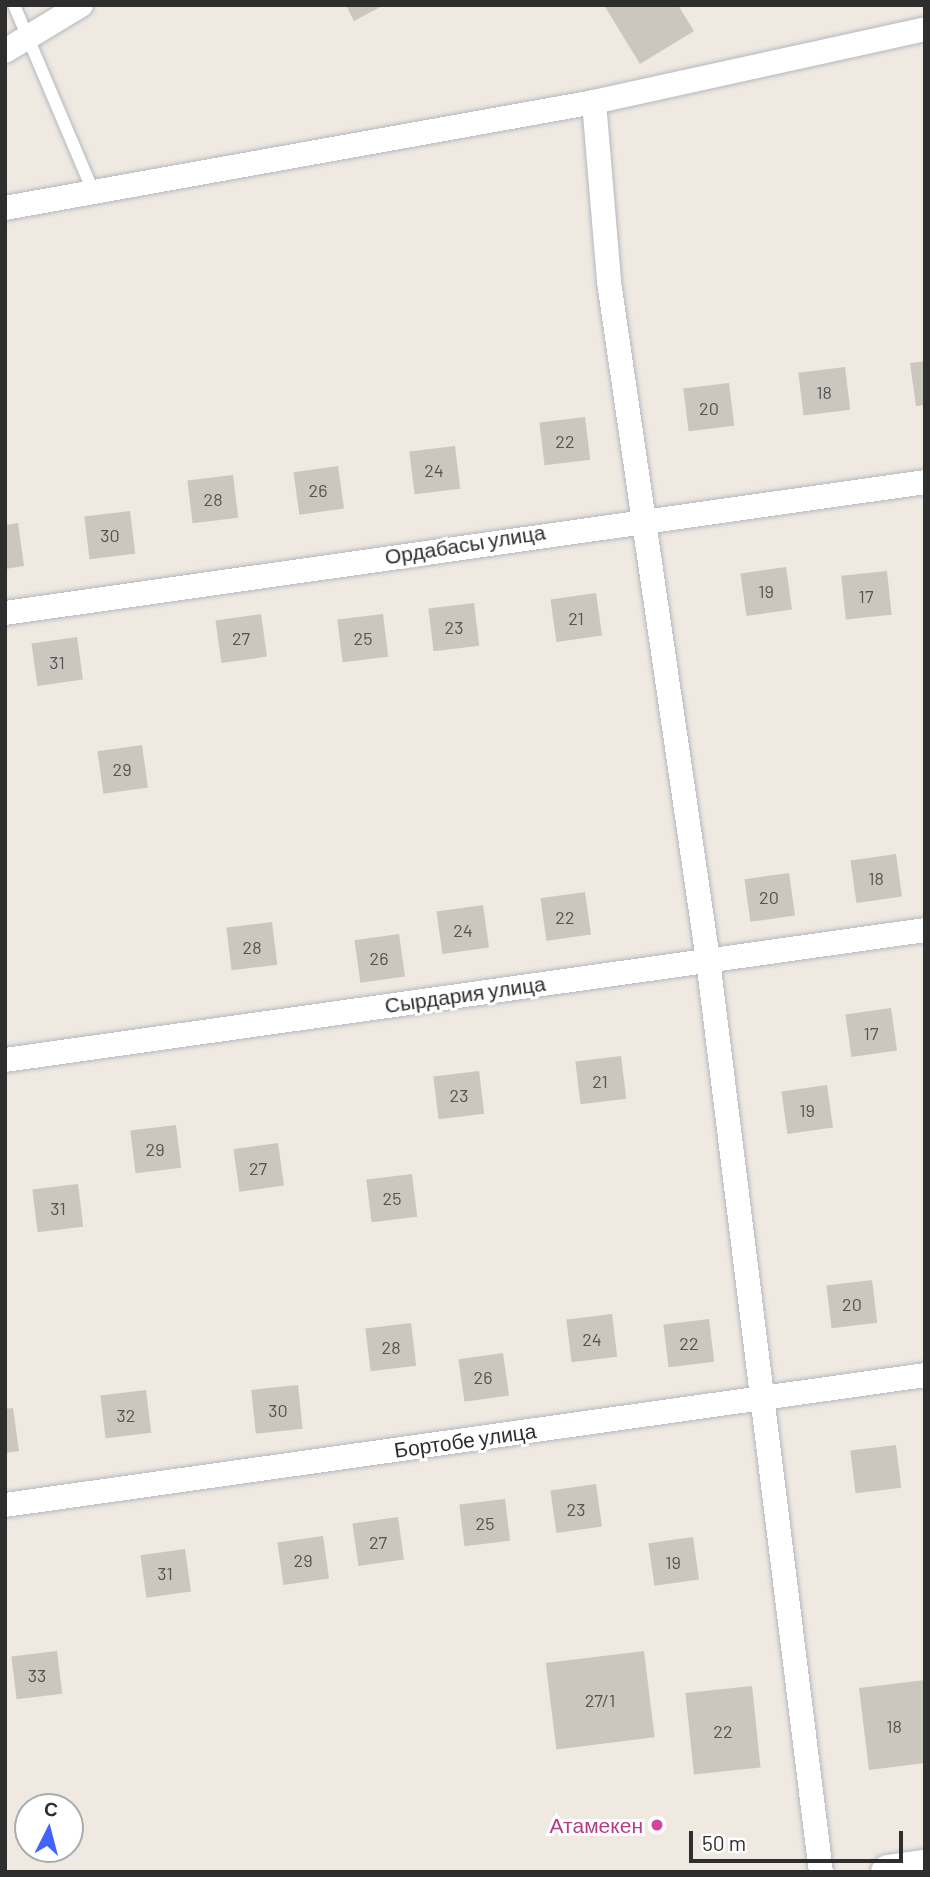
<!DOCTYPE html>
<meta charset="utf-8">
<style>
body{margin:0}
#map{position:relative;width:930px;height:1877px;overflow:hidden;background:#efe9e1;font-family:Barlow,sans-serif}
div>[style]{position:absolute}
[style*='--x']{left:calc(var(--x)*1px);top:calc(var(--y)*1px);width:calc(var(--w)*1px);rotate:calc(var(--a)*1deg)}
.building>*{inset:0;background:#cbc7bf;transform-origin:0 0}
.roads{filter:drop-shadow(0 0 2px #b4b7c1) drop-shadow(0 0 2px #b4b7c1)}
.lane>*{height:12px;margin:-6px;padding:0 6px;transform-origin:6px;border-radius:6px;background:#fff}
.street>*{height:24px;margin:-12px;padding:0 12px;transform-origin:12px;border-radius:12px;background:#fff}
.secondary>*{height:35px;margin:-17.5px;padding:0 17.5px;transform-origin:17.5px;border-radius:17.5px;background:#fff}
.dots>*{width:19px;height:19px;translate:-50% -50%;box-sizing:border-box;border:4px solid #fff;border-radius:50%}
span{translate:-50% -50%;white-space:nowrap;text-align:center;line-height:1.15;-webkit-text-stroke:6px #fff;paint-order:stroke}
.number-label{font-size:18px;color:#555452}
.number-label span{-webkit-text-stroke-width:0}
.street-label{font-size:21px;color:#2e2e2e}
.hotel-label{font-size:21px;color:#b23c85}
.right{translate:-100% -50%;text-align:right}
.frame{position:absolute;inset:0;border:7px solid #2e2e2e;pointer-events:none}
.north{position:absolute;left:14px;top:1793px;width:70px;height:70px;box-sizing:border-box;background:#fff;border:2px solid #ababab;border-radius:50%;rotate:6deg;font-size:19px;font-weight:700;line-height:28px;text-align:center;color:#2e2e2e}
.north::after{content:'';display:block;margin:auto;width:24px;height:32px;background:#4264fb;clip-path:polygon(50% 0,100% 100%,50% 72%,0 100%)}
.scale{position:absolute;left:689px;top:1831px;width:214px;height:32px;box-sizing:border-box;border:4px solid #2e2e2e;border-top:0;padding-left:9px;font-size:21px;line-height:24px;white-space:nowrap;color:#2e2e2e;-webkit-text-stroke:5px #fff;paint-order:stroke}
</style>
<div id="map">
<div class="building">
<i style="clip-path:polygon(346px 5px,384px 5px,354px 21px)"></i>
<i style="clip-path:polygon(604px 5px,678px 5px,694px 31px,640px 64px)"></i>
<i style="clip-path:polygon(925px 361px,925px 405px,916px 406px,910px 363px)"></i>
<i style="left:845px;top:367px;width:43px;height:47px;rotate:83deg"></i>
<i style="left:729px;top:383px;width:43px;height:46px;rotate:83deg"></i>
<i style="left:585px;top:417px;width:43px;height:46px;rotate:83deg"></i>
<i style="left:455px;top:446px;width:43px;height:46px;rotate:83deg"></i>
<i style="left:338px;top:466px;width:43px;height:45px;rotate:82deg"></i>
<i style="left:233px;top:475px;width:43px;height:46px;rotate:83deg"></i>
<i style="left:130px;top:511px;width:43px;height:46px;rotate:83deg"></i>
<i style="clip-path:polygon(18px 523px,24px 566px,5px 569px,5px 525px)"></i>
<i style="left:786px;top:567px;width:43px;height:46px;rotate:82deg"></i>
<i style="left:887px;top:571px;width:44px;height:46px;rotate:84deg"></i>
<i style="left:596px;top:593px;width:43px;height:46px;rotate:82deg"></i>
<i style="left:474px;top:603px;width:43px;height:46px;rotate:83deg"></i>
<i style="left:261px;top:614px;width:43px;height:46px;rotate:82deg"></i>
<i style="left:383px;top:614px;width:43px;height:46px;rotate:83deg"></i>
<i style="left:77px;top:637px;width:43px;height:46px;rotate:82deg"></i>
<i style="left:142px;top:745px;width:43px;height:45px;rotate:82deg"></i>
<i style="left:896px;top:854px;width:43px;height:46px;rotate:82deg"></i>
<i style="left:789px;top:873px;width:43px;height:45px;rotate:82deg"></i>
<i style="left:585px;top:892px;width:43px;height:45px;rotate:82deg"></i>
<i style="left:483px;top:905px;width:43px;height:47px;rotate:82deg"></i>
<i style="left:272px;top:922px;width:43px;height:46px;rotate:83deg"></i>
<i style="left:399px;top:934px;width:43px;height:45px;rotate:82deg"></i>
<i style="left:891px;top:1008px;width:43px;height:46px;rotate:82deg"></i>
<i style="left:621px;top:1056px;width:43px;height:46px;rotate:83deg"></i>
<i style="left:479px;top:1071px;width:43px;height:46px;rotate:83deg"></i>
<i style="left:827px;top:1085px;width:43px;height:46px;rotate:82deg"></i>
<i style="left:176px;top:1125px;width:43px;height:46px;rotate:83deg"></i>
<i style="left:278px;top:1143px;width:43px;height:45px;rotate:82deg"></i>
<i style="left:412px;top:1174px;width:43px;height:46px;rotate:83deg"></i>
<i style="left:78px;top:1184px;width:43px;height:46px;rotate:83deg"></i>
<i style="left:872px;top:1280px;width:43px;height:46px;rotate:83deg"></i>
<i style="left:612px;top:1314px;width:43px;height:46px;rotate:83deg"></i>
<i style="left:709px;top:1319px;width:43px;height:46px;rotate:83deg"></i>
<i style="left:411px;top:1323px;width:43px;height:46px;rotate:83deg"></i>
<i style="left:503px;top:1353px;width:43px;height:45px;rotate:82deg"></i>
<i style="left:298px;top:1385px;width:44px;height:47px;rotate:84deg"></i>
<i style="left:146px;top:1390px;width:43px;height:46px;rotate:83deg"></i>
<i style="clip-path:polygon(13px 1408px,19px 1451px,5px 1453px,5px 1409px)"></i>
<i style="left:896px;top:1445px;width:43px;height:46px;rotate:83deg"></i>
<i style="left:596px;top:1484px;width:43px;height:46px;rotate:82deg"></i>
<i style="left:505px;top:1499px;width:42px;height:46px;rotate:83deg"></i>
<i style="left:398px;top:1517px;width:43px;height:46px;rotate:82deg"></i>
<i style="left:323px;top:1536px;width:43px;height:46px;rotate:82deg"></i>
<i style="left:693px;top:1537px;width:43px;height:45px;rotate:82deg"></i>
<i style="left:185px;top:1549px;width:43px;height:45px;rotate:82deg"></i>
<i style="left:57px;top:1651px;width:43px;height:46px;rotate:83deg"></i>
<i style="left:644px;top:1651px;width:87px;height:99px;rotate:83deg"></i>
<i style="clip-path:polygon(925px 1680px,925px 1763px,869px 1770px,859px 1688px)"></i>
<i style="left:752px;top:1686px;width:82px;height:67px;rotate:84deg"></i>
</div>
<div class="roads">
<div class="lane">
<i style="--x:14;--y:5;--w:202;--a:67"></i>
</div>
<div class="street">
<i style="--x:5;--y:51;--w:89;--a:-31.2"></i>
<i style="--x:594;--y:102;--w:181;--a:85.2"></i>
<i style="--x:609;--y:282;--w:685;--a:81.69"></i>
<i style="--x:708;--y:960;--w:919;--a:82.94"></i>
<i style="--x:5;--y:208;--w:598;--a:-10.2"></i>
<i style="--x:594;--y:102;--w:339;--a:-12.4"></i>
<i style="--x:5;--y:613;--w:929;--a:-8.1"></i>
<i style="--x:5;--y:1060;--w:929;--a:-8.04"></i>
<i style="--x:5;--y:1505;--w:929;--a:-8.04"></i>
</div>
<div class="secondary">
<i style="--x:888;--y:1872;--w:37;--a:-8"></i>
</div>
</div>
<div class="dots">
<i style="left:657px;top:1825px;background:#d1479c"></i>
</div>
<div class="number-label">
<span style="left:824px;top:392px">18</span>
<span style="left:709px;top:408px">20</span>
<span style="left:565px;top:441px">22</span>
<span style="left:434px;top:470px">24</span>
<span style="left:318px;top:490px">26</span>
<span style="left:213px;top:499px">28</span>
<span style="left:110px;top:535px">30</span>
<span style="left:766px;top:591px">19</span>
<span style="left:866px;top:596px">17</span>
<span style="left:576px;top:618px">21</span>
<span style="left:454px;top:627px">23</span>
<span style="left:241px;top:638px">27</span>
<span style="left:363px;top:638px">25</span>
<span style="left:57px;top:662px">31</span>
<span style="left:122px;top:769px">29</span>
<span style="left:876px;top:878px">18</span>
<span style="left:769px;top:897px">20</span>
<span style="left:565px;top:917px">22</span>
<span style="left:463px;top:930px">24</span>
<span style="left:252px;top:947px">28</span>
<span style="left:379px;top:958px">26</span>
<span style="left:871px;top:1033px">17</span>
<span style="left:600px;top:1081px">21</span>
<span style="left:459px;top:1095px">23</span>
<span style="left:807px;top:1110px">19</span>
<span style="left:155px;top:1149px">29</span>
<span style="left:258px;top:1168px">27</span>
<span style="left:392px;top:1198px">25</span>
<span style="left:58px;top:1208px">31</span>
<span style="left:852px;top:1304px">20</span>
<span style="left:592px;top:1339px">24</span>
<span style="left:689px;top:1343px">22</span>
<span style="left:391px;top:1347px">28</span>
<span style="left:483px;top:1377px">26</span>
<span style="left:278px;top:1410px">30</span>
<span style="left:126px;top:1415px">32</span>
<span style="left:576px;top:1509px">23</span>
<span style="left:485px;top:1523px">25</span>
<span style="left:378px;top:1542px">27</span>
<span style="left:303px;top:1560px">29</span>
<span style="left:673px;top:1562px">19</span>
<span style="left:165px;top:1573px">31</span>
<span style="left:37px;top:1675px">33</span>
<span style="left:600px;top:1700px">27/1</span>
<span style="left:894px;top:1726px">18</span>
<span style="left:723px;top:1731px">22</span>
</div>
<div class="street-label">
<span style="left:465px;top:544px;rotate:-9deg">Ордабасы улица</span>
<span style="left:465px;top:994px;rotate:-8deg">Сырдария улица</span>
<span style="left:465px;top:1440px;rotate:-8deg">Бортобе улица</span>
</div>
<div class="hotel-label">
<span class="right" style="left:643px;top:1825px">Атамекен</span>
</div>
<div class="frame"></div>
<div class="north">С</div>
<div class="scale">50 m</div>
</div>
